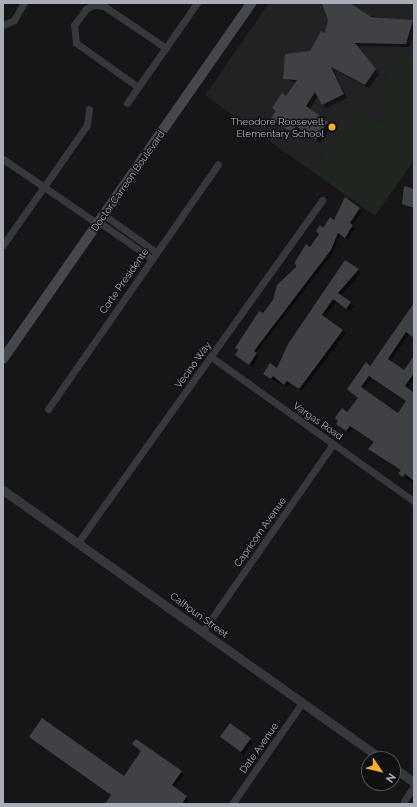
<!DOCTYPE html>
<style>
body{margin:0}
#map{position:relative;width:417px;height:807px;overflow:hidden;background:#161618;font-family:Raleway,sans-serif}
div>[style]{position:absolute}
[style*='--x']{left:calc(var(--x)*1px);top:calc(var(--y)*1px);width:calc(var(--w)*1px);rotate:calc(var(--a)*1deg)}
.built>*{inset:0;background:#222225}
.green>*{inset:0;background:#1e261f}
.shadow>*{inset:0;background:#0007}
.building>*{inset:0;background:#404145;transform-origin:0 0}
.minor>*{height:7px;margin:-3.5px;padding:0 3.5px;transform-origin:3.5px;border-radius:3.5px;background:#37383d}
.tertiary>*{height:9px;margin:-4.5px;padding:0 4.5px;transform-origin:4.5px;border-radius:4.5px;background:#37383d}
.secondary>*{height:10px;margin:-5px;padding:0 5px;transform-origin:5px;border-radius:5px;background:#45474d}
.dots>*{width:11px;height:11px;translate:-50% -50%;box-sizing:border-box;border:2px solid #111113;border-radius:50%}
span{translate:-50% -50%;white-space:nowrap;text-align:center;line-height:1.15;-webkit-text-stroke:3px #111113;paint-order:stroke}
.poi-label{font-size:10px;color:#a8adb8}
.right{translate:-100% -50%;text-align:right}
.street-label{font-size:10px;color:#a8adb8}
.frame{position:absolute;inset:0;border:4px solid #a8adb8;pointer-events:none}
.north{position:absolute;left:361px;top:751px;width:40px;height:40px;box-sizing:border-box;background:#111113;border:1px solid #4d4f55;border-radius:50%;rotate:125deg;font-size:11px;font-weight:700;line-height:16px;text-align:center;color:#a8adb8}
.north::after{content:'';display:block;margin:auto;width:14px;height:18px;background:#f2b134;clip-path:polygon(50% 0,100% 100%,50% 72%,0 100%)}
</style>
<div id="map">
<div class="built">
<i style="clip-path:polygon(269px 3px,414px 3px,414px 160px,375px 216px,205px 95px)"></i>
</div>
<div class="green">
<i style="clip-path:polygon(403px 53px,414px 60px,414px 159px,375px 215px,312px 171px,356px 107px,382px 125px,394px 108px,374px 94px)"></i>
</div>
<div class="shadow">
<i style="clip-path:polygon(323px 3px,351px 3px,362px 15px,412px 21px,414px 31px,410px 47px,358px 46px,379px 74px,369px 88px,333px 69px,347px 98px,326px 108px,318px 96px,309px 110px,331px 127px,320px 143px,300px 129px,296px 135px,272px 118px,296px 83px,284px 78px,325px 35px,330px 19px)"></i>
<i style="clip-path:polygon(414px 190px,414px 209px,403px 204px)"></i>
<i style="clip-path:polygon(359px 209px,362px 211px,352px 226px,355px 229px,348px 239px,340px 234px,333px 253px,256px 353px,259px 357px,252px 367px,239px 357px,236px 348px,248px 328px,273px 301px,277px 286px,285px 277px,288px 279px,306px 246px,310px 248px,323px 229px)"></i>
<i style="clip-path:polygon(358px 270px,361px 273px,341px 296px,354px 306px,350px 311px,336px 302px,325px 318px,346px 333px,302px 391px,290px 383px,287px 387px,267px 377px,278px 370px,289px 344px)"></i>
<i style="clip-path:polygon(evenodd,414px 305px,414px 337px,409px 334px,390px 361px,404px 372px,414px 358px,414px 379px,407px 389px,414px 396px,414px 483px,401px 476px,401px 470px,375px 442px,353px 427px,349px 433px,340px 426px,360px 397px,351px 391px,414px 305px,372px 377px,407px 402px,398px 414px,363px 390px,372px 377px)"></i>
<i style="clip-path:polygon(230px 724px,253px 742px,244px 754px,224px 740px)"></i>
<i style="clip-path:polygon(30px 737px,124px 777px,181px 772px,184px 775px,174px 788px,189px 800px,186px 804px,106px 804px,112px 795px)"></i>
</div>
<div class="building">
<i style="clip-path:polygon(322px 3px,350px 3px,371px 17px,413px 20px,406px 44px,355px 43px,376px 69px,365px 85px,331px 67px,344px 94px,322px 105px,315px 92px,306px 106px,328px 122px,316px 140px,296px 126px,292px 133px,271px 118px,276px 111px,272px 108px,282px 93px,286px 96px,297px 80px,283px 79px,285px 54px,310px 51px,321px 31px,325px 33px,328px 20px)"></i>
<i style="clip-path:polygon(404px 186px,414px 189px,414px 208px,402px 204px)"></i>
<i style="clip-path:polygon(345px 197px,360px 208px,350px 223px,353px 225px,345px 238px,338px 233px,331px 250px,254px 351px,257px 353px,249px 365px,235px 355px,238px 350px,235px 348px,259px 311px,263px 313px,273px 300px,277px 285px,296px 267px,295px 262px,306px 244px,310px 247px,319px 234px,316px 231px,320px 225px,323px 228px,330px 217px,334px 220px)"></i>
<i style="clip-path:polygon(345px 260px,359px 269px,338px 293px,351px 302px,346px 309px,333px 299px,322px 315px,343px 330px,299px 389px,287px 381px,284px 385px,273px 376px,271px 379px,263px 374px,270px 363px,277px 368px,288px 344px)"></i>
<i style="clip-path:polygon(evenodd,414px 303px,414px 338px,406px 332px,388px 359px,404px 370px,414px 356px,414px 373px,405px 386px,414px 393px,414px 481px,405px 474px,403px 477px,398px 474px,401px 470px,368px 449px,374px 442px,350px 426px,346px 431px,336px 424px,338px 421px,335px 418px,342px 408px,347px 412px,358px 398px,347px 389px,366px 362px,370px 366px,414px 303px,369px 376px,406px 401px,398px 413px,361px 387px,369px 376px)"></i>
<i style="clip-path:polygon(42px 718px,124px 776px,141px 751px,132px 744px,136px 739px,182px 771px,172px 785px,187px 796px,182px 804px,105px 804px,111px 795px,29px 737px)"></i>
<i style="left:230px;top:723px;width:26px;height:17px;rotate:36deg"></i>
</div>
<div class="minor">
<i style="--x:3;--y:25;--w:12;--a:-24"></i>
<i style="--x:14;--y:20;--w:20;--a:-60"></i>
<i style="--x:138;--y:87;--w:76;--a:-144.6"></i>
<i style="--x:76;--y:43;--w:18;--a:-96"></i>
<i style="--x:74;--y:25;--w:20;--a:-53"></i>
<i style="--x:86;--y:9;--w:8;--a:-30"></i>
<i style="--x:93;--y:5;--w:11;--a:5"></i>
<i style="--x:104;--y:6;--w:75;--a:34.1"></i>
<i style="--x:127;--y:103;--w:122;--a:-55"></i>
<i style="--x:3;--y:159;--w:115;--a:34.4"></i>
<i style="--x:104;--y:215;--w:64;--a:35.4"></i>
<i style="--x:99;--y:222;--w:65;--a:34.9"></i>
<i style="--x:3;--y:245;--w:146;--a:-55"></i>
<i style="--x:87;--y:125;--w:16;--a:-83"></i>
<i style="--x:211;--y:357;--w:249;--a:35.4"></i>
<i style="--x:48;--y:409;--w:298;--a:-55.2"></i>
<i style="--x:79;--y:541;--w:419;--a:-54.5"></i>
<i style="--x:203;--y:631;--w:228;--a:-55.2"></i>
<i style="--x:404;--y:801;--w:18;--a:-56"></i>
<i style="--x:232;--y:804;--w:123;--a:-55.3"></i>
</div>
<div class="tertiary">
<i style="--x:3;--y:490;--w:465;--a:35.4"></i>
<i style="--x:393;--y:767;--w:26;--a:36"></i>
</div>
<div class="secondary">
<i style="--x:3;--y:359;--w:434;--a:-55.1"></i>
</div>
<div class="dots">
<i style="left:332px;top:127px;background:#f2b134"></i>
</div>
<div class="poi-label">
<span class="right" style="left:324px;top:127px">Theodore Roosevelt<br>Elementary School</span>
</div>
<div class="street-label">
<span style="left:128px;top:181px;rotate:-55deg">Doctor Carreon Boulevard</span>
<span style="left:124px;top:281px;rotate:-55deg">Corte Presidente</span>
<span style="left:193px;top:365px;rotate:-54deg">Vecino Way</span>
<span style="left:318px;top:421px;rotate:35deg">Vargas Road</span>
<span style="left:260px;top:532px;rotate:-55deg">Capricorn Avenue</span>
<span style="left:199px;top:615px;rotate:36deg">Calhoun Street</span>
<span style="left:259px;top:748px;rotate:-55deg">Date Avenue</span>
</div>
<div class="frame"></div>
<div class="north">N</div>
</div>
